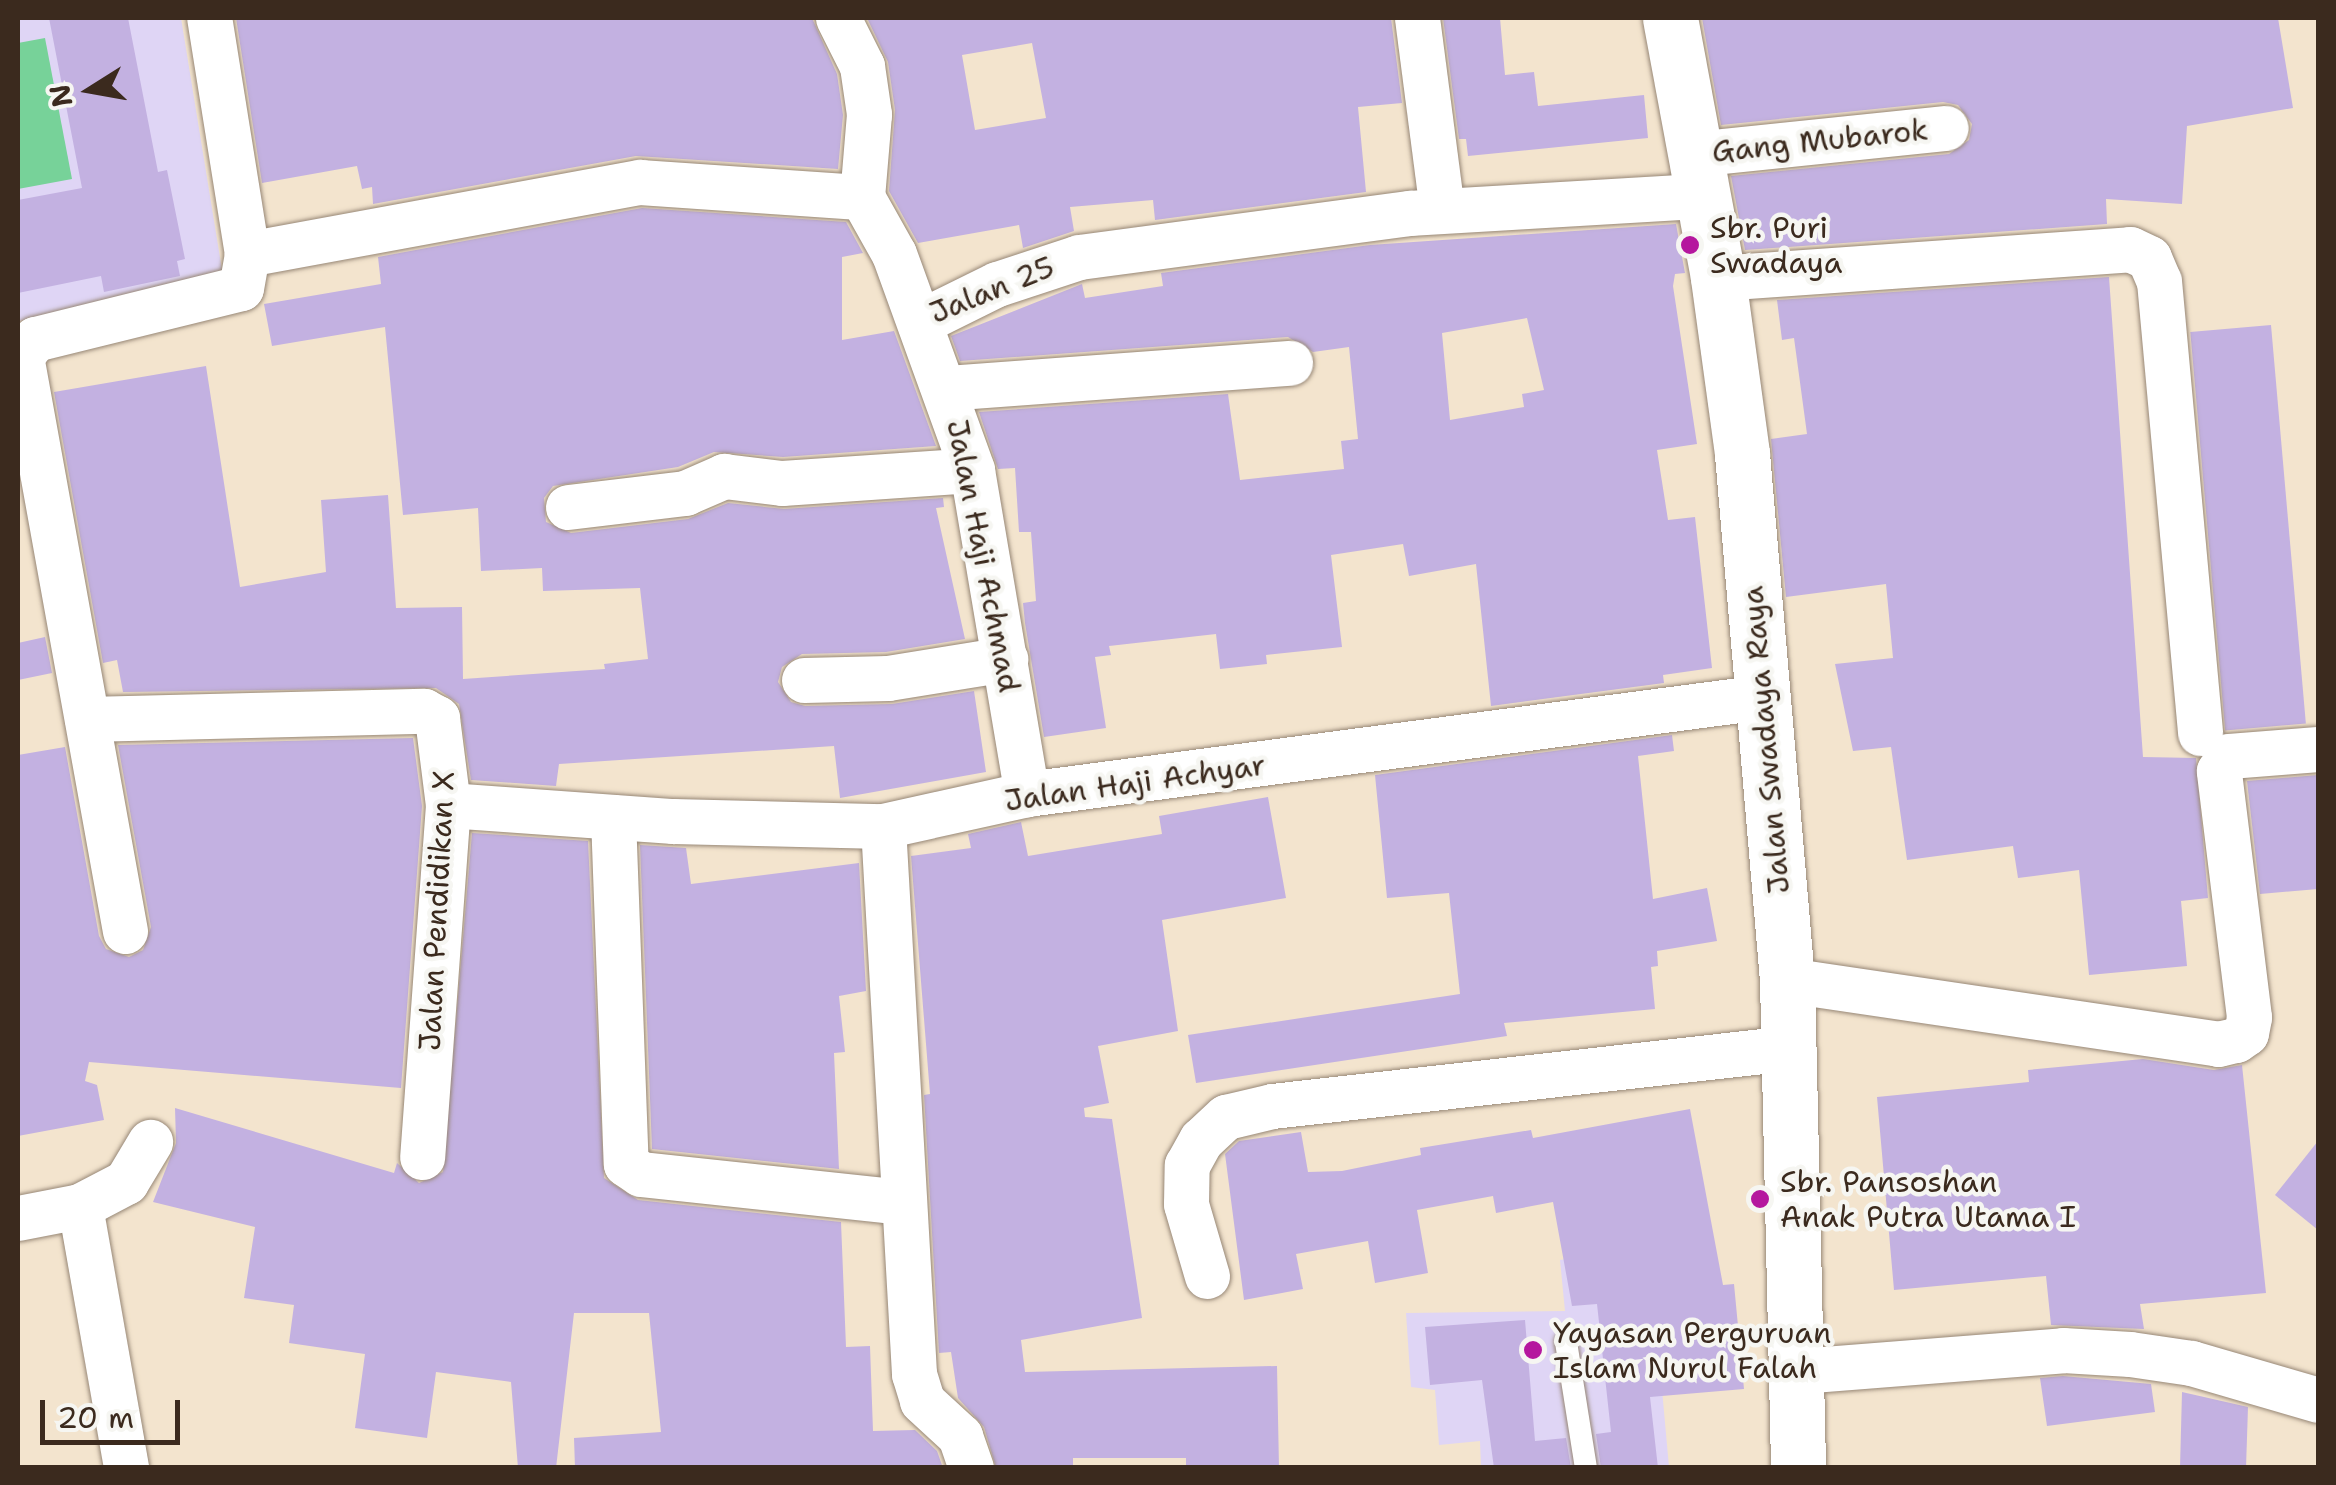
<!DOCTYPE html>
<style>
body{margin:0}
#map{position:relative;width:2336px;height:1485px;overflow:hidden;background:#f3e4ce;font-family:"Shantell Sans",sans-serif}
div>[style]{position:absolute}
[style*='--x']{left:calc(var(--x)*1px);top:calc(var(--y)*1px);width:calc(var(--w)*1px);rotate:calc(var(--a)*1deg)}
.built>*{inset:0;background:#dfd5f5}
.green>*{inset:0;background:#77d299}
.building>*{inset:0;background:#c3b1e1;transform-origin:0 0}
.roads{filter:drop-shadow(0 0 2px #978776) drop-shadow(0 0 2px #978776)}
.service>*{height:22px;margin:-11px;padding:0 11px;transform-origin:11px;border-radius:11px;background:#fff}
.minor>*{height:45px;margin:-22.5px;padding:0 22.5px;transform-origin:22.5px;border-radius:22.5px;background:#fff}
.tertiary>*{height:55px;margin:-27.5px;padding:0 27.5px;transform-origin:27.5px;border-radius:27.5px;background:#fff}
.dots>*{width:28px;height:28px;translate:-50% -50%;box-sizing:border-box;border:5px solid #f6f6f2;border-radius:50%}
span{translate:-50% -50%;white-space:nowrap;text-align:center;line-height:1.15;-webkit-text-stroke:9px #f6f6f2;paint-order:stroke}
.street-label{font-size:30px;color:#3b2a1e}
.poi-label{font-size:30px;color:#3b2a1e}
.left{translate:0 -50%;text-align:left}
.frame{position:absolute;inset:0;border:20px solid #3b2a1e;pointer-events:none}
.north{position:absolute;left:40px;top:40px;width:100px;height:100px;-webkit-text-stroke:8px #f6f6f2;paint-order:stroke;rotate:259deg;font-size:28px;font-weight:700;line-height:40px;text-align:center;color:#3b2a1e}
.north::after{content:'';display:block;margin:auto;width:35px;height:45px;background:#3b2a1e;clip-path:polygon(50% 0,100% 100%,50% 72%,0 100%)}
.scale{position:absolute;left:40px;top:1400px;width:140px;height:45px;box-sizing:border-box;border:5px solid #3b2a1e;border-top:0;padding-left:12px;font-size:30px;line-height:35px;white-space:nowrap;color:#3b2a1e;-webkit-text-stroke:8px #f6f6f2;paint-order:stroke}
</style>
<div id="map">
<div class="built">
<i style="clip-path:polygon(18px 18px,181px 18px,224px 282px,18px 321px)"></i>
<i style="clip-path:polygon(1649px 1246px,1669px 1467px,1481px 1467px,1480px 1441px,1439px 1445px,1435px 1390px,1411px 1387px,1406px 1313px,1565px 1311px,1560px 1260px)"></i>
</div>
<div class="green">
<i style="clip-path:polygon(45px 38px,72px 179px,18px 189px,18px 43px)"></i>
</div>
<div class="building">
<i style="clip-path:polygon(49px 18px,128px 18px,158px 172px,167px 170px,185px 259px,177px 261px,180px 276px,104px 292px,101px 276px,18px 293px,18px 200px,82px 188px)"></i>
<i style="clip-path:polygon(236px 18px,812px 18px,837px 74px,843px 115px,838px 169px,636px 156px,373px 204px,372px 187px,362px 189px,357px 166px,262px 183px)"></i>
<i style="clip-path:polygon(evenodd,867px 18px,1391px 18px,1402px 103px,1358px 107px,1366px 192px,1155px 220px,1153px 200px,1070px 207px,1074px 231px,1023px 248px,1019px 225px,918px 243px,889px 191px,895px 110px,888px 62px,867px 18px,1032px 43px,1046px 118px,975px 130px,962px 55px,1032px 43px)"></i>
<i style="clip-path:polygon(1443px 18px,1500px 18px,1505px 75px,1534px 72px,1538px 106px,1644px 95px,1648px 138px,1468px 156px,1466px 139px,1459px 139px)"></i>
<i style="clip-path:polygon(1702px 18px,2278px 18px,2293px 108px,2187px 126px,2182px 204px,2106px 199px,2107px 224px,1745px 250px,1731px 176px,1949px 154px,1969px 140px,1972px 124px,1958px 105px,1943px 102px,1721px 125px)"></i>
<i style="clip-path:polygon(642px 208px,846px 222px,863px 253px,842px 257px,842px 340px,894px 331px,936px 446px,783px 457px,714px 452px,678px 467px,553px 486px,544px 498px,546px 522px,571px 533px,688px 519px,728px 503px,784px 509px,943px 498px,944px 507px,936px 508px,965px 639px,886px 652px,802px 654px,782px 667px,778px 682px,791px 702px,805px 706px,892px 704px,974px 691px,986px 772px,840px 798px,834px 746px,559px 764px,556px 786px,471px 780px,459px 704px,436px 688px,123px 692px,117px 660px,103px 663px,54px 392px,206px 366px,240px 587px,326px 572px,321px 500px,388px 495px,396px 608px,462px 607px,463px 679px,605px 669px,604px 664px,648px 659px,640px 588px,543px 591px,542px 568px,481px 571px,478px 508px,403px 515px,385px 327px,272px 346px,264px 304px,381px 284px,378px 257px)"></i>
<i style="clip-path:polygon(evenodd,1676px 224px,1685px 273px,1675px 274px,1673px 286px,1697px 444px,1657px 450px,1668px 520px,1695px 517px,1712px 668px,1663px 675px,1664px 683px,1491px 706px,1476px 564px,1409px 576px,1403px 544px,1331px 555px,1342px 647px,1266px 655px,1267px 664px,1220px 669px,1216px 634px,1109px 646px,1111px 655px,1095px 657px,1106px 728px,1044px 737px,1025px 623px,1023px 603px,1036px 601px,1031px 532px,1019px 532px,1015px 468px,998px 469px,979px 412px,1228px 394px,1240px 480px,1344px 469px,1341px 441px,1358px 439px,1349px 347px,1313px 352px,1288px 337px,960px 361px,951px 336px,1082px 284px,1085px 298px,1163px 286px,1161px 273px,1370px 245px,1676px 224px,1527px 318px,1544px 390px,1522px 394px,1524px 407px,1450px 420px,1442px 333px,1527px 318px)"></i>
<i style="clip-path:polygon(2109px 277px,2143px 757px,2196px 758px,2208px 898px,2181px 901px,2187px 966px,2089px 975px,2079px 870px,2018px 878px,2013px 846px,1907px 860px,1891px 747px,1853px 751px,1835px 664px,1893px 658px,1886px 584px,1786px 597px,1771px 439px,1807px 434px,1794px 338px,1782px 340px,1777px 300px)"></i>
<i style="left:2271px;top:325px;width:400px;height:81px;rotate:85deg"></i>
<i style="clip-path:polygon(45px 637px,52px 673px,18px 680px,18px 643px)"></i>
<i style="clip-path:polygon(1672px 735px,1674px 751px,1638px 756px,1653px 899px,1707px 888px,1717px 941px,1657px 951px,1658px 966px,1651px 967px,1655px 1009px,1504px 1023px,1507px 1036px,1196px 1083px,1188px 1035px,1460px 994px,1449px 893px,1387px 898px,1375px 775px)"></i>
<i style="clip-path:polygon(413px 738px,422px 806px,401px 1088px,89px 1062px,85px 1081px,97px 1085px,104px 1120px,18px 1136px,18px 755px,65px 747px,99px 936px,106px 949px,129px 957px,143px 950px,151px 927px,118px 745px)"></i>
<i style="clip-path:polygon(2318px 775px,2318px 889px,2260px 894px,2247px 781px)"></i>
<i style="clip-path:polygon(1268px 797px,1286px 898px,1162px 920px,1178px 1031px,1098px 1046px,1109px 1103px,1084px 1108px,1085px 1117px,1112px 1119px,1142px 1318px,1021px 1340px,1025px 1372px,1277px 1366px,1279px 1468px,1186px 1468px,1186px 1458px,1073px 1458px,1073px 1468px,996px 1468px,984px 1427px,958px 1398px,951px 1352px,939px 1353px,924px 1095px,930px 1094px,911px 856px,971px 848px,968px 834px,1021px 822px,1028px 856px,1162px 834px,1159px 816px)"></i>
<i style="clip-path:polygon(472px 833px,588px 841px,604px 1178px,638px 1200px,841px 1222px,846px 1347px,870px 1346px,873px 1431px,915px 1430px,937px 1451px,943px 1468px,575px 1468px,574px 1438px,661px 1432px,649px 1313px,574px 1313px,556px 1468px,518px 1468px,511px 1382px,436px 1372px,427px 1438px,355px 1428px,365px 1354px,289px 1343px,294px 1305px,244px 1298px,255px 1227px,153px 1202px,176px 1143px,175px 1108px,394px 1173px,397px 1163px,419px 1183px,443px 1172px)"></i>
<i style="clip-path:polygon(640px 845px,686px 848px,691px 884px,859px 863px,866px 991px,839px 996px,845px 1052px,834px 1053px,839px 1169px,652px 1149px)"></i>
<i style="clip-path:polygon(2143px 1059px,2214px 1070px,2242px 1065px,2266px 1293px,2140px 1304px,2144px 1329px,2051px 1325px,2046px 1276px,1894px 1290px,1877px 1097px,2029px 1082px,2028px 1070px)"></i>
<i style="clip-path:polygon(1690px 1109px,1723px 1285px,1734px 1284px,1744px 1389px,1650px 1397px,1658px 1468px,1601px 1468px,1596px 1434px,1611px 1432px,1597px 1304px,1572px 1306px,1553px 1202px,1496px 1213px,1493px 1196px,1417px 1210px,1428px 1273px,1375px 1283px,1368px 1241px,1296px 1254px,1303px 1289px,1244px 1300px,1225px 1154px,1239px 1141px,1301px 1132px,1308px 1172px,1342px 1171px,1421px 1155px,1420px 1148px,1531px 1130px,1533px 1138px)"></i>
<i style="clip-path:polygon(2318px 1141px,2318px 1230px,2275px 1195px)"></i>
<i style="clip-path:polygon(1525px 1320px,1535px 1441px,1566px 1438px,1571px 1468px,1494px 1468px,1482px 1380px,1430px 1385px,1425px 1327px)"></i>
<i style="clip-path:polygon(2063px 1376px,2151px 1384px,2155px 1412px,2047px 1426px,2040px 1378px)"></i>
<i style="clip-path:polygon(2182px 1392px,2248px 1407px,2246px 1468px,2180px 1468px)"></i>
</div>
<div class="roads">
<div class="service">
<i style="--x:1566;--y:1342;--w:128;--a:81"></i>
</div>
<div class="minor">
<i style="--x:838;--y:18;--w:54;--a:63.4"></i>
<i style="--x:862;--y:66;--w:49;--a:81.7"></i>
<i style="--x:869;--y:114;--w:83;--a:94.8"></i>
<i style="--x:1417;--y:18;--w:194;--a:82.6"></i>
<i style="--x:1693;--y:154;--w:254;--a:-5.9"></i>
<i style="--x:247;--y:254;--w:400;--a:-10.4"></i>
<i style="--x:640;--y:182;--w:223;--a:3.9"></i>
<i style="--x:862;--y:197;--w:65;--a:60.7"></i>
<i style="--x:894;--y:254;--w:230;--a:70.1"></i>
<i style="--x:972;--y:470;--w:329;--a:80.4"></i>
<i style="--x:1718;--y:278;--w:413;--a:-4"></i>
<i style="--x:2130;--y:249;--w:21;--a:25"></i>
<i style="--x:2149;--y:258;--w:25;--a:67"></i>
<i style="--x:2159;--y:281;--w:454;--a:84.8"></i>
<i style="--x:920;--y:322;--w:86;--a:-26.3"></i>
<i style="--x:997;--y:284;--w:86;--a:-18.2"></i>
<i style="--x:1079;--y:257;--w:334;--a:-7.6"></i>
<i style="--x:1410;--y:213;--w:290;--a:-3.4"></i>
<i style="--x:946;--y:388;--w:345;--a:-4.2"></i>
<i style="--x:568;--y:507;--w:118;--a:-6.8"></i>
<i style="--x:685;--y:493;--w:43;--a:-23.6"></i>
<i style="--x:724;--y:476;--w:58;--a:6.9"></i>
<i style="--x:782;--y:483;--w:190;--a:-3.9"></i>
<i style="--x:804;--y:680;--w:84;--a:-1.4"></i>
<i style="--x:888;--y:678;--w:119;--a:-9.2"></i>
<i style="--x:87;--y:719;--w:337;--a:-1.4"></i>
<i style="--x:424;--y:711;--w:15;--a:28"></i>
<i style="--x:437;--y:718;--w:88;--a:82.8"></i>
<i style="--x:448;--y:805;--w:353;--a:94.2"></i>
<i style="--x:448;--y:805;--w:226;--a:4.1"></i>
<i style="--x:673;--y:821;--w:210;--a:1.4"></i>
<i style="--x:883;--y:826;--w:148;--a:-12.5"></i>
<i style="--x:1027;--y:794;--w:741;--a:-7.52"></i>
<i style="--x:613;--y:817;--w:347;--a:87.9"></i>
<i style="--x:626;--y:1164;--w:18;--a:34"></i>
<i style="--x:641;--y:1174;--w:263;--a:6.1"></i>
<i style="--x:883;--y:826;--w:549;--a:86.76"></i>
<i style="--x:914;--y:1374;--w:28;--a:73"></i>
<i style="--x:922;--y:1401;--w:52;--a:42.6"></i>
<i style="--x:960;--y:1436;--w:34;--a:71"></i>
<i style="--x:125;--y:931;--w:584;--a:-100.25"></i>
<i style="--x:21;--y:356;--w:22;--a:-51"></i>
<i style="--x:35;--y:339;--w:212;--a:-13.9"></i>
<i style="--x:241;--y:288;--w:35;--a:-80"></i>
<i style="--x:247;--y:254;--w:239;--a:-99.1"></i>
<i style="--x:1787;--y:980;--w:436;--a:8.4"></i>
<i style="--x:2218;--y:1044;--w:18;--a:-13"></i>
<i style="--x:2236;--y:1040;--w:12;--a:-35"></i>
<i style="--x:2246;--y:1033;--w:16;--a:-79"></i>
<i style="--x:2249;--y:1017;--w:248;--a:-97"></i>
<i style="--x:2219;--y:771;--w:18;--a:-56"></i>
<i style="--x:2229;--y:756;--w:89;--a:-4.5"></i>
<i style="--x:80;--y:1206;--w:266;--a:80"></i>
<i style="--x:18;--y:1218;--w:63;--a:-11"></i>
<i style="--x:80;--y:1206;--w:52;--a:-27.6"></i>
<i style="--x:126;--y:1182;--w:47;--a:-59"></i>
<i style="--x:1207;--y:1276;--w:75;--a:-106.3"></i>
<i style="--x:1186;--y:1204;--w:39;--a:-89"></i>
<i style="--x:1187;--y:1165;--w:29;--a:-61"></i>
<i style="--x:1201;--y:1140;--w:34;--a:-43"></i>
<i style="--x:1226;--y:1117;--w:47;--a:-13.4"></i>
<i style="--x:1272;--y:1106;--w:520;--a:-6.4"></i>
<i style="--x:1799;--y:1371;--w:265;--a:-4.5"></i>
<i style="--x:2063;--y:1350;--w:67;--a:3.4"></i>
<i style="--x:2130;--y:1354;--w:62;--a:8.4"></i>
<i style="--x:2191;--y:1363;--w:132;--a:16.2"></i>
</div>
<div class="tertiary">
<i style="--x:1670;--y:18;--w:264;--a:79.5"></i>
<i style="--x:1718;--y:278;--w:178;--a:82.2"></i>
<i style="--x:1742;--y:454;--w:528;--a:85.11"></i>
<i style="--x:1787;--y:980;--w:488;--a:88.7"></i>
</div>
</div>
<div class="dots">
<i style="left:1690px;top:245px;background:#b5179e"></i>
<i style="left:1760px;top:1199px;background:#b5179e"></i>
<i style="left:1533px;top:1350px;background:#b5179e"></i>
</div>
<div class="street-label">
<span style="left:1820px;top:141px;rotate:-6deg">Gang Mubarok</span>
<span style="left:992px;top:290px;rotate:-22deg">Jalan 25</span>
<span style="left:983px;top:556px;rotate:79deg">Jalan Haji Achmad</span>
<span style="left:1766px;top:740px;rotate:-95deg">Jalan Swadaya Raya</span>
<span style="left:1135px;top:783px;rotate:-8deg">Jalan Haji Achyar</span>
<span style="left:437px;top:911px;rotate:-87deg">Jalan Pendidikan X</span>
</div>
<div class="poi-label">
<span class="left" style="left:1710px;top:245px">Sbr. Puri<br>Swadaya</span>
<span class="left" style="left:1780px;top:1199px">Sbr. Pansoshan<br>Anak Putra Utama I</span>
<span class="left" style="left:1553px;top:1350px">Yayasan Perguruan<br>Islam Nurul Falah</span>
</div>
<div class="frame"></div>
<div class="north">N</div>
<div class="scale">20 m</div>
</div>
